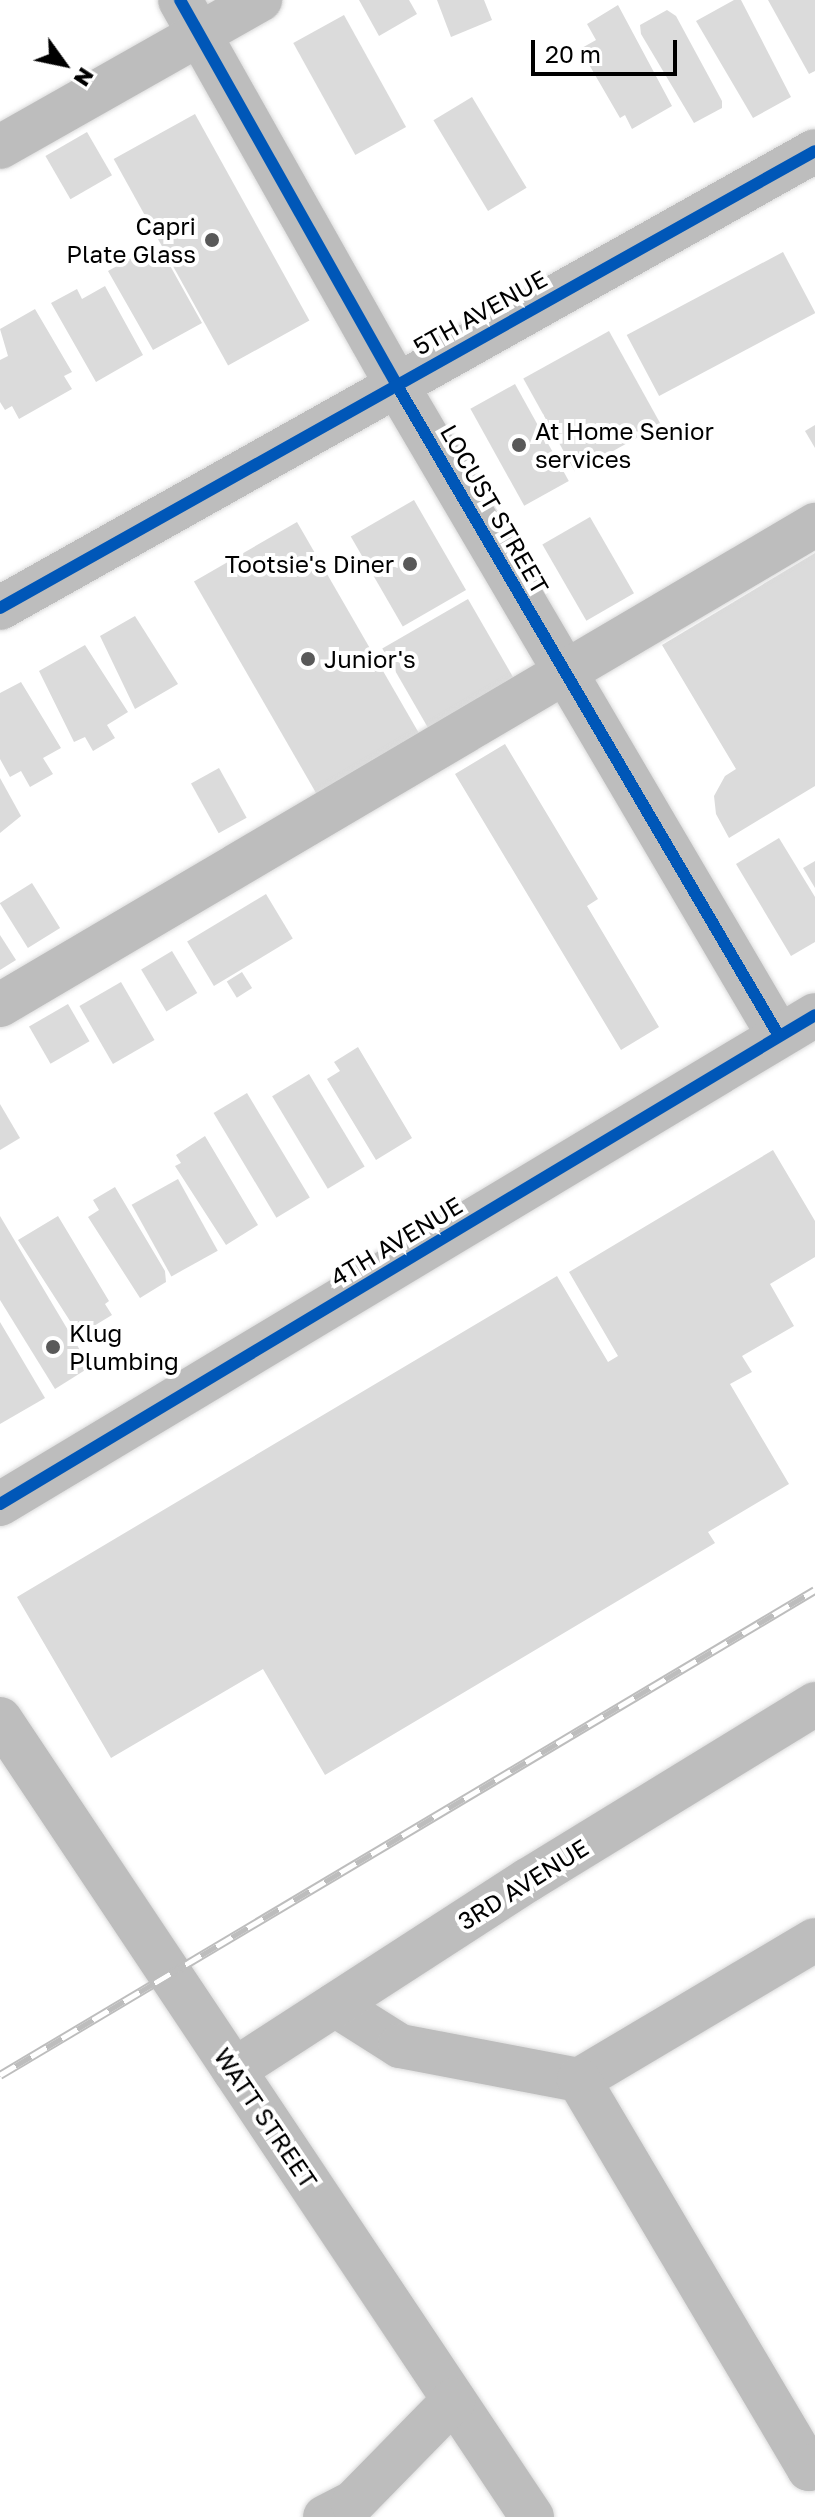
<!DOCTYPE html>
<style>
body{margin:0}
#map{position:relative;width:815px;height:2517px;overflow:hidden;background:#fff;font-family:"Golos Text",sans-serif}
div>[style]{position:absolute}
[style*='--x']{left:calc(var(--x)*1px);top:calc(var(--y)*1px);width:calc(var(--w)*1px);rotate:calc(var(--a)*1deg)}
.building>*{inset:0;background:#dbdbdb;transform-origin:0 0}
.roads{filter:drop-shadow(0 0 2px #dbdbdb) drop-shadow(0 0 2px #dbdbdb)}
.minor>*{height:44px;margin:-22px;padding:0 22px;transform-origin:22px;border-radius:22px;background:#bdbdbd}
.major>*{height:44px;margin:-22px;padding:0 22px;transform-origin:22px;border-radius:22px;background:#bdbdbd}
.rail>*{height:9px;margin-top:-4.5px;transform-origin:0;background:repeating-linear-gradient(90deg,#fff 0 18px,#bdbdbd 0 36px);box-sizing:border-box;border-block:2px solid #bdbdbd}
.cycleway>*{height:12px;margin:-6px;padding:0 6px;transform-origin:6px;border-radius:6px;background:#0057b8}
.dots>*{width:22px;height:22px;translate:-50% -50%;box-sizing:border-box;border:4px solid #fff;border-radius:50%}
span{translate:-50% -50%;white-space:nowrap;text-align:center;line-height:1.15;-webkit-text-stroke:8px #fff;paint-order:stroke}
.poi-label{font-size:24px;color:#000}
.right{translate:-100% -50%;text-align:right}
.left{translate:0 -50%;text-align:left}
.street-label{font-size:24px;color:#000}
.north{position:absolute;left:24px;top:24px;width:80px;height:80px;-webkit-text-stroke:6px #fff;paint-order:stroke;rotate:123deg;font-size:22px;font-weight:700;line-height:32px;text-align:center;color:#000}
.north::after{content:'';display:block;margin:auto;width:28px;height:36px;background:#000;clip-path:polygon(50% 0,100% 100%,50% 72%,0 100%)}
.scale{position:absolute;left:531px;top:40px;width:146px;height:36px;box-sizing:border-box;border:4px solid #000;border-top:0;padding-left:10px;font-size:24px;line-height:28px;white-space:nowrap;color:#000;-webkit-text-stroke:6px #fff;paint-order:stroke}
</style>
<div id="map">
<div class="building">
<i style="clip-path:polygon(359px 0,409px 0,417px 14px,379px 36px)"></i>
<i style="clip-path:polygon(437px 0,484px 0,492px 20px,451px 37px)"></i>
<i style="clip-path:polygon(734px 0,741px 0,791px 97px,753px 118px,696px 21px)"></i>
<i style="clip-path:polygon(768px 0,815px 0,815px 71px,809px 74px)"></i>
<i style="clip-path:polygon(618px 5px,672px 106px,632px 129px,625px 115px,620px 118px,580px 49px,596px 40px,587px 24px)"></i>
<i style="clip-path:polygon(667px 10px,676px 16px,722px 101px,722px 108px,694px 123px,641px 34px,640px 25px)"></i>
<i style="left:344px;top:15px;width:128px;height:58px;rotate:61deg"></i>
<i style="left:472px;top:97px;width:106px;height:45px;rotate:59deg"></i>
<i style="left:195px;top:114px;width:236px;height:93px;rotate:61deg"></i>
<i style="left:87px;top:132px;width:50px;height:48px;rotate:60deg"></i>
<i style="left:783px;top:252px;width:69px;height:177px;rotate:62deg"></i>
<i style="clip-path:polygon(163px 253px,202px 323px,153px 350px,108px 271px,135px 256px,141px 266px)"></i>
<i style="clip-path:polygon(105px 286px,143px 355px,96px 382px,51px 303px,77px 289px,82px 299px)"></i>
<i style="clip-path:polygon(35px 309px,72px 372px,64px 376px,72px 389px,19px 419px,12px 406px,5px 410px,0 402px,0 360px,8px 356px,0 329px)"></i>
<i style="left:609px;top:331px;width:107px;height:98px;rotate:61deg"></i>
<i style="left:515px;top:384px;width:111px;height:51px;rotate:61deg"></i>
<i style="clip-path:polygon(815px 425px,815px 448px,805px 431px)"></i>
<i style="left:414px;top:500px;width:104px;height:73px;rotate:60deg"></i>
<i style="left:590px;top:517px;width:88px;height:55px;rotate:60deg"></i>
<i style="left:297px;top:522px;width:248px;height:119px;rotate:60deg"></i>
<i style="clip-path:polygon(815px 553px,815px 786px,729px 838px,716px 814px,714px 796px,725px 776px,736px 769px,662px 645px)"></i>
<i style="left:468px;top:599px;width:92px;height:99px;rotate:60deg"></i>
<i style="clip-path:polygon(135px 616px,178px 684px,135px 709px,100px 636px)"></i>
<i style="clip-path:polygon(85px 645px,128px 712px,107px 725px,115px 738px,93px 751px,85px 737px,74px 742px,39px 671px)"></i>
<i style="clip-path:polygon(21px 682px,61px 748px,43px 758px,53px 774px,30px 787px,21px 771px,10px 777px,0 759px,0 693px)"></i>
<i style="clip-path:polygon(505px 744px,598px 899px,587px 906px,659px 1027px,621px 1050px,455px 774px)"></i>
<i style="left:219px;top:768px;width:57px;height:32px;rotate:61deg"></i>
<i style="clip-path:polygon(0 778px,21px 816px,0 833px)"></i>
<i style="clip-path:polygon(779px 838px,815px 897px,815px 942px,791px 956px,736px 864px)"></i>
<i style="clip-path:polygon(815px 861px,815px 888px,803px 868px)"></i>
<i style="left:32px;top:883px;width:53px;height:38px;rotate:58deg"></i>
<i style="left:266px;top:894px;width:52px;height:92px;rotate:59deg"></i>
<i style="clip-path:polygon(0 935px,16px 960px,0 970px)"></i>
<i style="left:172px;top:951px;width:49px;height:36px;rotate:59deg"></i>
<i style="left:242px;top:972px;width:19px;height:18px;rotate:58deg"></i>
<i style="left:121px;top:982px;width:67px;height:48px;rotate:60deg"></i>
<i style="left:68px;top:1004px;width:43px;height:45px;rotate:60deg"></i>
<i style="clip-path:polygon(358px 1047px,412px 1138px,376px 1160px,327px 1079px,340px 1071px,334px 1062px)"></i>
<i style="left:309px;top:1074px;width:108px;height:43px;rotate:59deg"></i>
<i style="left:247px;top:1093px;width:122px;height:39px;rotate:59deg"></i>
<i style="clip-path:polygon(0 1104px,20px 1138px,0 1150px)"></i>
<i style="clip-path:polygon(205px 1136px,258px 1225px,226px 1245px,175px 1166px,181px 1163px,176px 1155px)"></i>
<i style="clip-path:polygon(773px 1150px,815px 1221px,815px 1257px,770px 1284px,794px 1326px,742px 1356px,752px 1372px,730px 1384px,789px 1484px,708px 1532px,715px 1543px,325px 1775px,263px 1669px,111px 1758px,17px 1597px,557px 1276px,608px 1362px,618px 1356px,569px 1272px)"></i>
<i style="left:178px;top:1179px;width:82px;height:53px;rotate:61deg"></i>
<i style="clip-path:polygon(115px 1187px,165px 1271px,166px 1282px,140px 1298px,88px 1217px,99px 1210px,93px 1200px)"></i>
<i style="clip-path:polygon(0 1216px,90px 1367px,55px 1389px,0 1300px)"></i>
<i style="clip-path:polygon(58px 1216px,109px 1301px,105px 1304px,112px 1315px,79px 1335px,18px 1240px)"></i>
<i style="clip-path:polygon(0 1322px,45px 1398px,0 1424px)"></i>
</div>
<div class="roads">
<div class="minor">
<i style="--x:180;--y:0;--w:441;--a:60.6"></i>
<i style="--x:396;--y:384;--w:756;--a:59.57"></i>
<i style="--x:0;--y:147;--w:299;--a:-29.5"></i>
<i style="--x:0;--y:1005;--w:946;--a:-30.5"></i>
<i style="--x:0;--y:1719;--w:959;--a:56.31"></i>
<i style="--x:335;--y:2005;--w:77;--a:32.2"></i>
<i style="--x:400;--y:2046;--w:182;--a:10.8"></i>
<i style="--x:579;--y:2080;--w:274;--a:-30.7"></i>
<i style="--x:234;--y:2070;--w:350;--a:-32.9"></i>
<i style="--x:528;--y:1880;--w:337;--a:-31.5"></i>
<i style="--x:579;--y:2080;--w:452;--a:59.4"></i>
<i style="--x:809;--y:2469;--w:7;--a:-34"></i>
<i style="--x:325;--y:2517;--w:31;--a:-27"></i>
<i style="--x:353;--y:2503;--w:144;--a:-45.6"></i>
</div>
<div class="major">
<i style="--x:0;--y:608;--w:934;--a:-29.28"></i>
<i style="--x:0;--y:1504;--w:950;--a:-30.96"></i>
</div>
</div>
<div class="rail">
<i style="--x:0;--y:2075;--w:948;--a:-30.76"></i>
</div>
<div class="cycleway">
<i style="--x:180;--y:0;--w:441;--a:60.6"></i>
<i style="--x:396;--y:384;--w:756;--a:59.57"></i>
<i style="--x:0;--y:608;--w:934;--a:-29.28"></i>
<i style="--x:0;--y:1504;--w:950;--a:-30.96"></i>
</div>
<div class="dots">
<i style="left:212px;top:240px;background:#595959"></i>
<i style="left:519px;top:445px;background:#595959"></i>
<i style="left:410px;top:564px;background:#595959"></i>
<i style="left:308px;top:659px;background:#595959"></i>
<i style="left:53px;top:1347px;background:#595959"></i>
</div>
<div class="poi-label">
<span class="right" style="left:196px;top:240px">Capri<br>Plate Glass</span>
<span class="left" style="left:535px;top:445px">At Home Senior<br>services</span>
<span class="right" style="left:394px;top:564px">Tootsie's Diner</span>
<span class="left" style="left:324px;top:659px">Junior's</span>
<span class="left" style="left:69px;top:1347px">Klug<br>Plumbing</span>
</div>
<div class="street-label">
<span style="left:480px;top:312px;rotate:-29deg">5TH AVENUE</span>
<span style="left:495px;top:509px;rotate:60deg">LOCUST STREET</span>
<span style="left:396px;top:1241px;rotate:-31deg">4TH AVENUE</span>
<span style="left:523px;top:1884px;rotate:-32deg">3RD AVENUE</span>
<span style="left:266px;top:2118px;rotate:56deg">WATT STREET</span>
</div>
<div class="north">N</div>
<div class="scale">20 m</div>
</div>
